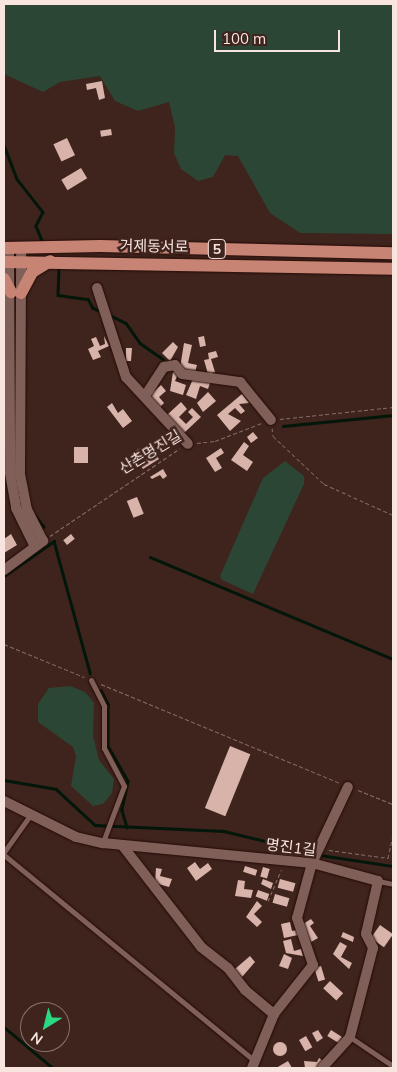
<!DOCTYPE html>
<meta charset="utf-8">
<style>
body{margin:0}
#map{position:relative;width:397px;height:1072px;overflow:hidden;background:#3f231d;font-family:Mulish,"Noto Sans KR",sans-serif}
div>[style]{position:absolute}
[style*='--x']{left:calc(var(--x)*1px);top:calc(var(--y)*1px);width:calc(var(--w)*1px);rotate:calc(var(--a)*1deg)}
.green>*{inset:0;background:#2c4635}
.stream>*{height:2.5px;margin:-1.25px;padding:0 1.25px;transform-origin:1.25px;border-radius:1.25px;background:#02170a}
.building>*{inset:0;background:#d7b3aa;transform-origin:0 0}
.round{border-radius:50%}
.path>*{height:1px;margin-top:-0.5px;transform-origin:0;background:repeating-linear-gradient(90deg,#866e68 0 4px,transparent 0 6.5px)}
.roads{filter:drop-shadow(0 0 1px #240b06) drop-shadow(0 0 1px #240b06)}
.lane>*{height:5px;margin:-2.5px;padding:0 2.5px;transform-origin:2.5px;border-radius:2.5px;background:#805f58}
.street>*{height:10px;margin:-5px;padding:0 5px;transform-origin:5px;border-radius:5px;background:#805f58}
.primary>*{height:12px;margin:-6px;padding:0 6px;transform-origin:6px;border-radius:6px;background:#c78474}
span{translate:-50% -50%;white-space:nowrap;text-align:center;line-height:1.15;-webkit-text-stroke:5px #3f231d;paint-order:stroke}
.shield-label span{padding:1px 4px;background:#3f231d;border:1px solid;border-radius:4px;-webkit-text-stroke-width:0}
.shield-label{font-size:14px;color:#f8e5e0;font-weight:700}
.street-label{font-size:15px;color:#f8e5e0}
.frame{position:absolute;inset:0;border:5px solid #f8e5e0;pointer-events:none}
.north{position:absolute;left:20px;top:1002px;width:50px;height:50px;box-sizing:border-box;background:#3f231d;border:1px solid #89716b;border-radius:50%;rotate:216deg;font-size:14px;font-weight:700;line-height:20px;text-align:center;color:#f8e5e0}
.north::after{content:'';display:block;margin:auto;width:18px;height:22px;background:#2bd884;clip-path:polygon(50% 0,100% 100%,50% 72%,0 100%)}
.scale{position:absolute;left:214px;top:30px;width:126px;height:22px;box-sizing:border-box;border:2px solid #f8e5e0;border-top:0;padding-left:6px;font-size:15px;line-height:18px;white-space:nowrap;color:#f8e5e0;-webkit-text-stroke:4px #3f231d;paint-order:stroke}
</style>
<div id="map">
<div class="green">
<i style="clip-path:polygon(4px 4px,393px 4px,393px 234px,300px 233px,270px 213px,238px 156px,225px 155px,213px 177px,198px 181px,181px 169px,174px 153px,175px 127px,169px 102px,138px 111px,115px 101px,100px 76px,60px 82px,43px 92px,4px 74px)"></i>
<i style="clip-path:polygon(285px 461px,304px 476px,304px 484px,253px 594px,222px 580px,220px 576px,263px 478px)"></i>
<i style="clip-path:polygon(70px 686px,85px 692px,94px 703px,93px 736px,99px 760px,114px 779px,112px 793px,103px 804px,93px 806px,71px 786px,76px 756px,73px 747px,38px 722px,38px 704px,49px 688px)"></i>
</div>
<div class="stream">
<i style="--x:4;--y:145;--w:36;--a:69"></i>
<i style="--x:17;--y:179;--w:42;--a:51.8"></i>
<i style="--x:43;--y:212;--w:16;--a:117"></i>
<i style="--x:36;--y:226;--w:15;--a:67"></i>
<i style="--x:59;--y:267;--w:28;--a:92"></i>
<i style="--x:58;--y:295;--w:30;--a:8"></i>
<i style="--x:88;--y:299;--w:10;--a:61"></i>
<i style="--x:93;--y:308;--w:10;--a:24"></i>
<i style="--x:110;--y:315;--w:18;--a:27"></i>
<i style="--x:126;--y:323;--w:24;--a:55"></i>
<i style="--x:140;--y:343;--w:28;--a:35"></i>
<i style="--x:283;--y:426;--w:111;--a:-5.7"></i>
<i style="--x:34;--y:514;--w:16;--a:52"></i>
<i style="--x:150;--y:557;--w:264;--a:22.8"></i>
<i style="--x:4;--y:576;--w:61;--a:-35"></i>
<i style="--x:54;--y:541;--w:137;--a:74.7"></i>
<i style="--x:101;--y:690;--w:16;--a:63"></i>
<i style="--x:108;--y:704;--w:42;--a:90"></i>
<i style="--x:108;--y:746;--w:40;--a:60.3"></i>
<i style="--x:128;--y:781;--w:30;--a:102"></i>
<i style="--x:122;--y:810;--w:18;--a:74"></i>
<i style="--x:4;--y:780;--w:53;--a:9.8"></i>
<i style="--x:56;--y:789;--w:53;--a:42.7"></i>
<i style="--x:95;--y:825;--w:129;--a:2.7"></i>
<i style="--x:224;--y:831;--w:93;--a:13.7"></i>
<i style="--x:320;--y:855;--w:74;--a:8.6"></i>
<i style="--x:4;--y:1027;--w:64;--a:39.9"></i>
</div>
<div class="building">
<i style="clip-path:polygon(102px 81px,105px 98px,99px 100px,96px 88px,87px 90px,86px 84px)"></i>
<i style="left:111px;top:129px;width:6px;height:11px;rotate:81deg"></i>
<i style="left:67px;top:138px;width:19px;height:15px;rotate:65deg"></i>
<i style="left:81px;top:168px;width:12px;height:23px;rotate:59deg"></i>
<i style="clip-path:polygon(104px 336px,109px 346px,98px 351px,101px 357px,93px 360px,88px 349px,94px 346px,91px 339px,96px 337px,100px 346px,105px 344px)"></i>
<i style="left:204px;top:336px;width:10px;height:6px;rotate:79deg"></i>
<i style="clip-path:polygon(173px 342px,178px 347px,170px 361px,162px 353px)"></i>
<i style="clip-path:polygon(184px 343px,192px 345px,188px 363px,197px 365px,195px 372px,180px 368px)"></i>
<i style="clip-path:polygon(126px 348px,132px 348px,131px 361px,126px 361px)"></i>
<i style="clip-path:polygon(216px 351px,218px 357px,211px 359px,215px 372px,208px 374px,204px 360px,209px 359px,208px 353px)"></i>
<i style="clip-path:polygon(173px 372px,178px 374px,175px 381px,186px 385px,183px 395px,170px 391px)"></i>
<i style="clip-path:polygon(193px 379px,210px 383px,208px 389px,200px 386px,196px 399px,186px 395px)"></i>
<i style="clip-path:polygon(161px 385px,166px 391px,159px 397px,164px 403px,160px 407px,149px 396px)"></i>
<i style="clip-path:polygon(208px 392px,216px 401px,203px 412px,197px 403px)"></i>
<i style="clip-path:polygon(242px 394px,249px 403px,239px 404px,245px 411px,241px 414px,235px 408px,228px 414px,241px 421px,230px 431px,217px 415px)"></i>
<i style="clip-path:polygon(181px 402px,187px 409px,179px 417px,186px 424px,193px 417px,188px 412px,192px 408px,201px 417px,184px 433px,167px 415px)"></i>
<i style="clip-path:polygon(112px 403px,118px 413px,123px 409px,132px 421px,123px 428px,107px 407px)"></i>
<i style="clip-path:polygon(253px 432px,258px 438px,251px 443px,247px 437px)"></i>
<i style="clip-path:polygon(162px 437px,168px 448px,161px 453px,154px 443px)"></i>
<i style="clip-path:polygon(244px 442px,249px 446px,243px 455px,253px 462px,247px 471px,231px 460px)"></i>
<i style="left:74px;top:447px;width:14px;height:16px"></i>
<i style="clip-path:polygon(140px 448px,148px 460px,156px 455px,159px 459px,143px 469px,132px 453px)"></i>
<i style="clip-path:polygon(221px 448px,224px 453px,216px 458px,222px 468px,215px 472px,206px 458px)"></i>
<i style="clip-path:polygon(163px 469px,167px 476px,163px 479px,160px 475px,152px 479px,150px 477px)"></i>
<i style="left:137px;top:497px;width:18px;height:11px;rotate:68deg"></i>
<i style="clip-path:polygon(11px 534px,17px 545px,4px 553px,4px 539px)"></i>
<i style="left:71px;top:534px;width:6px;height:10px;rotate:51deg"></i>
<i style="left:230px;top:746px;width:22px;height:67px;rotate:22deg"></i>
<i style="clip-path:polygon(195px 862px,200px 869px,208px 863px,212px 869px,196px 881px,187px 868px)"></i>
<i style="left:245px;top:866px;width:13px;height:6px;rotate:18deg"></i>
<i style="left:263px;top:867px;width:7px;height:10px;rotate:16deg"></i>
<i style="clip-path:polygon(156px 868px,162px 869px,160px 876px,172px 879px,169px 887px,155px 883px)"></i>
<i style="clip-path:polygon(263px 879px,273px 883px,271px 889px,261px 884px)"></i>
<i style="left:280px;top:879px;width:16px;height:9px;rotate:15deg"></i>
<i style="clip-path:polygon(238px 880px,245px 881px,244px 889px,253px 890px,251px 898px,235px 896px)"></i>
<i style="left:258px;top:890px;width:12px;height:7px;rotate:20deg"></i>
<i style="left:275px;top:894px;width:15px;height:9px;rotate:16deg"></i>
<i style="clip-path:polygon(257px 901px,262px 906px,254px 914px,262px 922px,257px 927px,246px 917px)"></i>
<i style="clip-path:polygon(311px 919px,314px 923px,310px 926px,318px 938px,311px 942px,303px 924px)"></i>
<i style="clip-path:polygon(290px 922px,292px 931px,297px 930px,298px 935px,284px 938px,281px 924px)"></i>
<i style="left:380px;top:925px;width:16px;height:16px;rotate:35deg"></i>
<i style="clip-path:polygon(343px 932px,354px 937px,353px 942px,341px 937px)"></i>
<i style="clip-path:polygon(291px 939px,294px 951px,301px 949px,303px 956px,286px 953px,283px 941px)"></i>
<i style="clip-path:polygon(340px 942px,347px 946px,341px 957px,352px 963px,349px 969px,333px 954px)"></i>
<i style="clip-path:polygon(284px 954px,292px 958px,288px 969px,279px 966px)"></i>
<i style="clip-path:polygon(250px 956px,255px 962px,242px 977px,235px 969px)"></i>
<i style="left:321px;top:966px;width:14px;height:7px;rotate:73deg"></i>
<i style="left:330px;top:981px;width:18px;height:10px;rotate:43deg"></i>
<i style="clip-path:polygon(318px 1030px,323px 1038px,317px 1042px,312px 1033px)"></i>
<i style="left:331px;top:1030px;width:13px;height:7px;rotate:32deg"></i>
<i style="left:306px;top:1036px;width:13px;height:8px;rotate:61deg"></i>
<i class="round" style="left:273px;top:1042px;width:14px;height:14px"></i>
<i style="clip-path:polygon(319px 1058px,323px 1061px,319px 1067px,305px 1068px,304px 1061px,317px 1062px)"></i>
<i style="clip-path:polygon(288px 1061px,292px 1068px,276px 1068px)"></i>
</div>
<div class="path">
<i style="--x:280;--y:419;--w:114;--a:-6.1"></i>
<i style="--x:272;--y:428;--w:8;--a:83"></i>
<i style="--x:273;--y:436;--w:70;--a:43.3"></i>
<i style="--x:324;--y:484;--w:76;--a:24.2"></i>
<i style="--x:197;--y:443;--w:18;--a:-6"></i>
<i style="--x:215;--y:441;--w:50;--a:-21"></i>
<i style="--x:50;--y:536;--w:156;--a:-34"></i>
<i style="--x:4;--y:644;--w:87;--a:22.4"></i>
<i style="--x:101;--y:684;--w:259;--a:22.5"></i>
<i style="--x:358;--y:790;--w:38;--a:22"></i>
<i style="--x:329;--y:850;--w:60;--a:7.7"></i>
<i style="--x:388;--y:858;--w:25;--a:-78"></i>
<i style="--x:268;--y:901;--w:34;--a:-67"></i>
</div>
<div class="roads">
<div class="lane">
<i style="--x:91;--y:680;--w:29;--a:63"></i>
<i style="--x:104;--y:706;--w:42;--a:90"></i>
<i style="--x:104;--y:748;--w:43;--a:62.2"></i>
<i style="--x:124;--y:786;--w:60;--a:110.6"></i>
<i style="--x:4;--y:852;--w:47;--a:-54.6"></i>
<i style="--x:4;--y:855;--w:325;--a:39.4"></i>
<i style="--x:378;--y:881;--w:15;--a:11"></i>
<i style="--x:350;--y:1037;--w:52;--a:34"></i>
</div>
<div class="street">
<i style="--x:9;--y:248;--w:225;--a:89.7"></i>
<i style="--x:10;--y:473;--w:36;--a:80"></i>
<i style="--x:16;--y:508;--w:43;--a:64"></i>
<i style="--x:97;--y:288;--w:94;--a:72"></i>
<i style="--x:126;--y:377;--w:91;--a:47.2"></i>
<i style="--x:145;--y:396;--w:35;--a:-57"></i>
<i style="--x:164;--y:367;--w:11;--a:-10"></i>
<i style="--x:175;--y:365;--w:11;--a:52"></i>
<i style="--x:182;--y:374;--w:59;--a:7.9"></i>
<i style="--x:240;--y:382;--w:49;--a:50.8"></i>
<i style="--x:4;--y:570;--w:49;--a:-36.6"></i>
<i style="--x:43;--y:541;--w:35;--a:-117"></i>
<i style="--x:27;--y:510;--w:37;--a:-101"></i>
<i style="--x:20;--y:474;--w:227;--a:-89.7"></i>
<i style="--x:4;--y:801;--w:80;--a:26.6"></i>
<i style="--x:76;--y:837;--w:28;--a:13"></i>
<i style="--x:103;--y:843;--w:210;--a:5.5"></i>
<i style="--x:312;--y:863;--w:68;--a:15.3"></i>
<i style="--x:378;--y:881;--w:54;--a:102.8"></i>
<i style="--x:366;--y:934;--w:16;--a:63"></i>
<i style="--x:373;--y:948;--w:92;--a:104.5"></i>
<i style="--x:350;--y:1037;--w:42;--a:132.1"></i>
<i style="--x:122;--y:845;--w:129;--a:52.2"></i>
<i style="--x:201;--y:947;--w:34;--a:38"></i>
<i style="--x:228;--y:968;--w:28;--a:52"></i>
<i style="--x:245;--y:990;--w:38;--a:40"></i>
<i style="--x:252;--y:1068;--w:58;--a:-67.8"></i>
<i style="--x:274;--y:1014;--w:63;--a:-51.5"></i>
<i style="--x:313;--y:965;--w:50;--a:-108.8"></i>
<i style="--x:297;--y:918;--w:57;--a:-74.7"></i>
<i style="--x:312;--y:863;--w:84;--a:-64.7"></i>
</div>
<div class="primary">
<i style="--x:4;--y:248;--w:96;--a:-1.2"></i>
<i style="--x:100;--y:246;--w:293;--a:1.4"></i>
<i style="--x:4;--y:262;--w:389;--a:1"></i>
<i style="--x:4;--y:279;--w:15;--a:62"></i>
<i style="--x:21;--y:293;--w:24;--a:-62"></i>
<i style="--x:32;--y:272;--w:21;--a:-31"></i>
</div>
</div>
<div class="shield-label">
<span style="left:217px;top:249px">5</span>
</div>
<div class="street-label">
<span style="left:154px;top:246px;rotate:1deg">거제동서로</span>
<span style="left:150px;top:452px;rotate:-31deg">산촌명진길</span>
<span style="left:291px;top:847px;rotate:7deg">명진1길</span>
</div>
<div class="frame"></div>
<div class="north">N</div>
<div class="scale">100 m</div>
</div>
